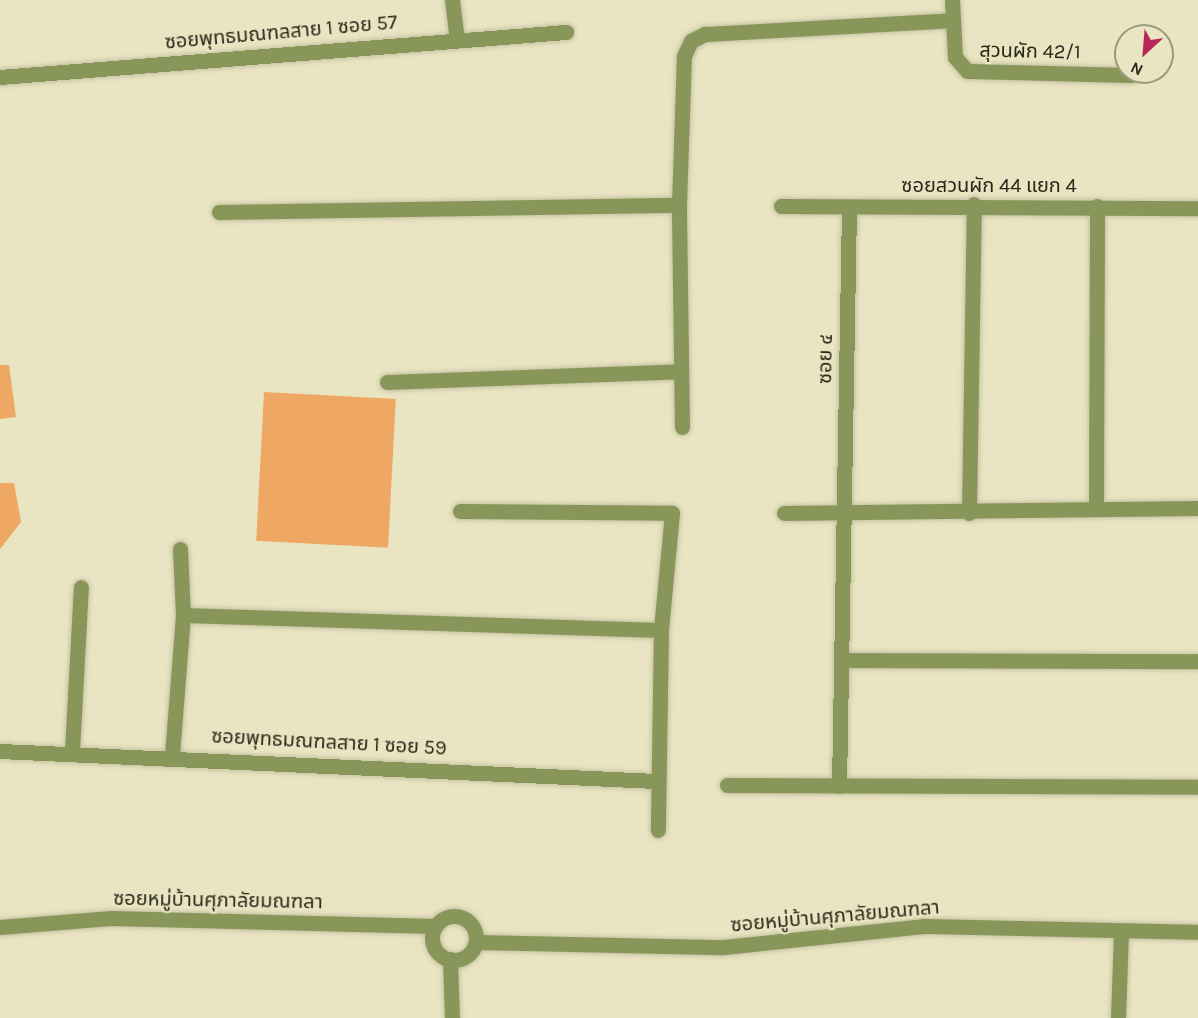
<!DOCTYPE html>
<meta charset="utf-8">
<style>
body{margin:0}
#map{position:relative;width:1198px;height:1018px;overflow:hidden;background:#e9e4c1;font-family:Karla,"Noto Sans Thai",sans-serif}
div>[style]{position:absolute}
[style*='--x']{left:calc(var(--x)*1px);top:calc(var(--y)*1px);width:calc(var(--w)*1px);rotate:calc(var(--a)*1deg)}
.green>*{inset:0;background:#eea863;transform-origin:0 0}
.roads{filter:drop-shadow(0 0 2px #c7c2a3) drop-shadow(0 0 2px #c7c2a3)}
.minor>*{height:15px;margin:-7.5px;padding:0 7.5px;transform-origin:7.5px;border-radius:7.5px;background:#88965a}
.minor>.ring{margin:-7.5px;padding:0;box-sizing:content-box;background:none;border:15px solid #88965a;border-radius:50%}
span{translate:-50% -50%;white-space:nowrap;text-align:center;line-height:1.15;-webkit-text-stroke:4.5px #e9e4c1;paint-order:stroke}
.street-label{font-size:20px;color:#2a281a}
.north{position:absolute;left:1114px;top:24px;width:60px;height:60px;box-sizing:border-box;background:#e9e4c1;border:2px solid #9d997e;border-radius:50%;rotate:206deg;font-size:16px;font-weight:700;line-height:24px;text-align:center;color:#2a281a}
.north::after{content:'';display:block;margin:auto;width:21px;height:27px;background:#b82856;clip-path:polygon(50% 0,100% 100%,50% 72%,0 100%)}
</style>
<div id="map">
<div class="green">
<i style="clip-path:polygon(0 365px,9px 365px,16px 417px,0 419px)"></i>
<i style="left:264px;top:392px;width:132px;height:149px;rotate:3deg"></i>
<i style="clip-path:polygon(0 483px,14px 483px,21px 522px,0 549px)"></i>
</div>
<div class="roads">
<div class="minor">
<i style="--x:452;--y:0;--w:38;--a:83"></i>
<i style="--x:952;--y:0;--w:57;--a:87"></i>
<i style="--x:955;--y:57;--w:18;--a:49"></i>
<i style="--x:967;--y:71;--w:164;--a:1.4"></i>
<i style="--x:0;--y:77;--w:568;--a:-4.55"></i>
<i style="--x:781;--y:206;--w:417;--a:0.3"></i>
<i style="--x:219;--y:212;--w:460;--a:-0.9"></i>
<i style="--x:387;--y:382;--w:294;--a:-2.1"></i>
<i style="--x:682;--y:427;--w:222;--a:-90.8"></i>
<i style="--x:679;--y:205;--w:149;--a:-88.1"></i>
<i style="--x:684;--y:56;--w:17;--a:-65"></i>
<i style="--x:691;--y:41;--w:16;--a:-27"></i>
<i style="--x:705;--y:34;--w:247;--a:-3.2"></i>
<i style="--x:1096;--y:507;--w:301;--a:-89.8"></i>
<i style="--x:460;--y:511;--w:212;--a:0.5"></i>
<i style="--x:672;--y:513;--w:118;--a:95.4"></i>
<i style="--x:661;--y:630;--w:200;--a:90.9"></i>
<i style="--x:784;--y:513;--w:414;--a:-0.7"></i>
<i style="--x:969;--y:513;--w:309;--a:-89.1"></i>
<i style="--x:180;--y:549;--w:66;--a:87.4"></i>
<i style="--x:841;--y:660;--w:357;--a:0.2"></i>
<i style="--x:0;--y:751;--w:657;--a:2.62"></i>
<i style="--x:72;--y:751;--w:164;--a:-86.9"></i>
<i style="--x:172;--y:755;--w:140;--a:-85.5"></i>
<i style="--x:183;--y:615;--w:478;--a:1.8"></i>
<i style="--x:727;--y:785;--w:471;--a:0.2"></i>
<i style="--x:839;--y:786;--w:579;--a:-89.01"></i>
<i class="ring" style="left:432px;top:916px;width:29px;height:29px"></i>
<i style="--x:0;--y:927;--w:111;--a:-4.6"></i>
<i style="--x:111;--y:918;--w:325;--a:1.4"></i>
<i style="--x:476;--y:942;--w:248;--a:1.2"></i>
<i style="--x:724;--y:947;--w:200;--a:-6"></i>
<i style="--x:923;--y:926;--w:275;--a:1.2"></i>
<i style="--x:450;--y:959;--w:59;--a:88.1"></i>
<i style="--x:1118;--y:1018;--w:87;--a:-88"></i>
</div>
</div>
<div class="street-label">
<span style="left:281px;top:32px;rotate:-5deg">ซอยพุทธมณฑลสาย 1 ซอย 57</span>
<span style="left:1030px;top:51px;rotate:1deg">สุวนผัก 42/1</span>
<span style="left:989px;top:185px">ซอยสวนผัก 44 แยก 4</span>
<span style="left:825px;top:359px;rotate:-89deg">ซอย ๔</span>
<span style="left:329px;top:742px;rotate:3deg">ซอยพุทธมณฑลสาย 1 ซอย 59</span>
<span style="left:218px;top:900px;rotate:1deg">ซอยหมู่บ้านศุภาลัยมณฑลา</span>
<span style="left:835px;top:916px;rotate:-5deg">ซอยหมู่บ้านศุภาลัยมณฑลา</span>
</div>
<div class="north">N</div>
</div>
